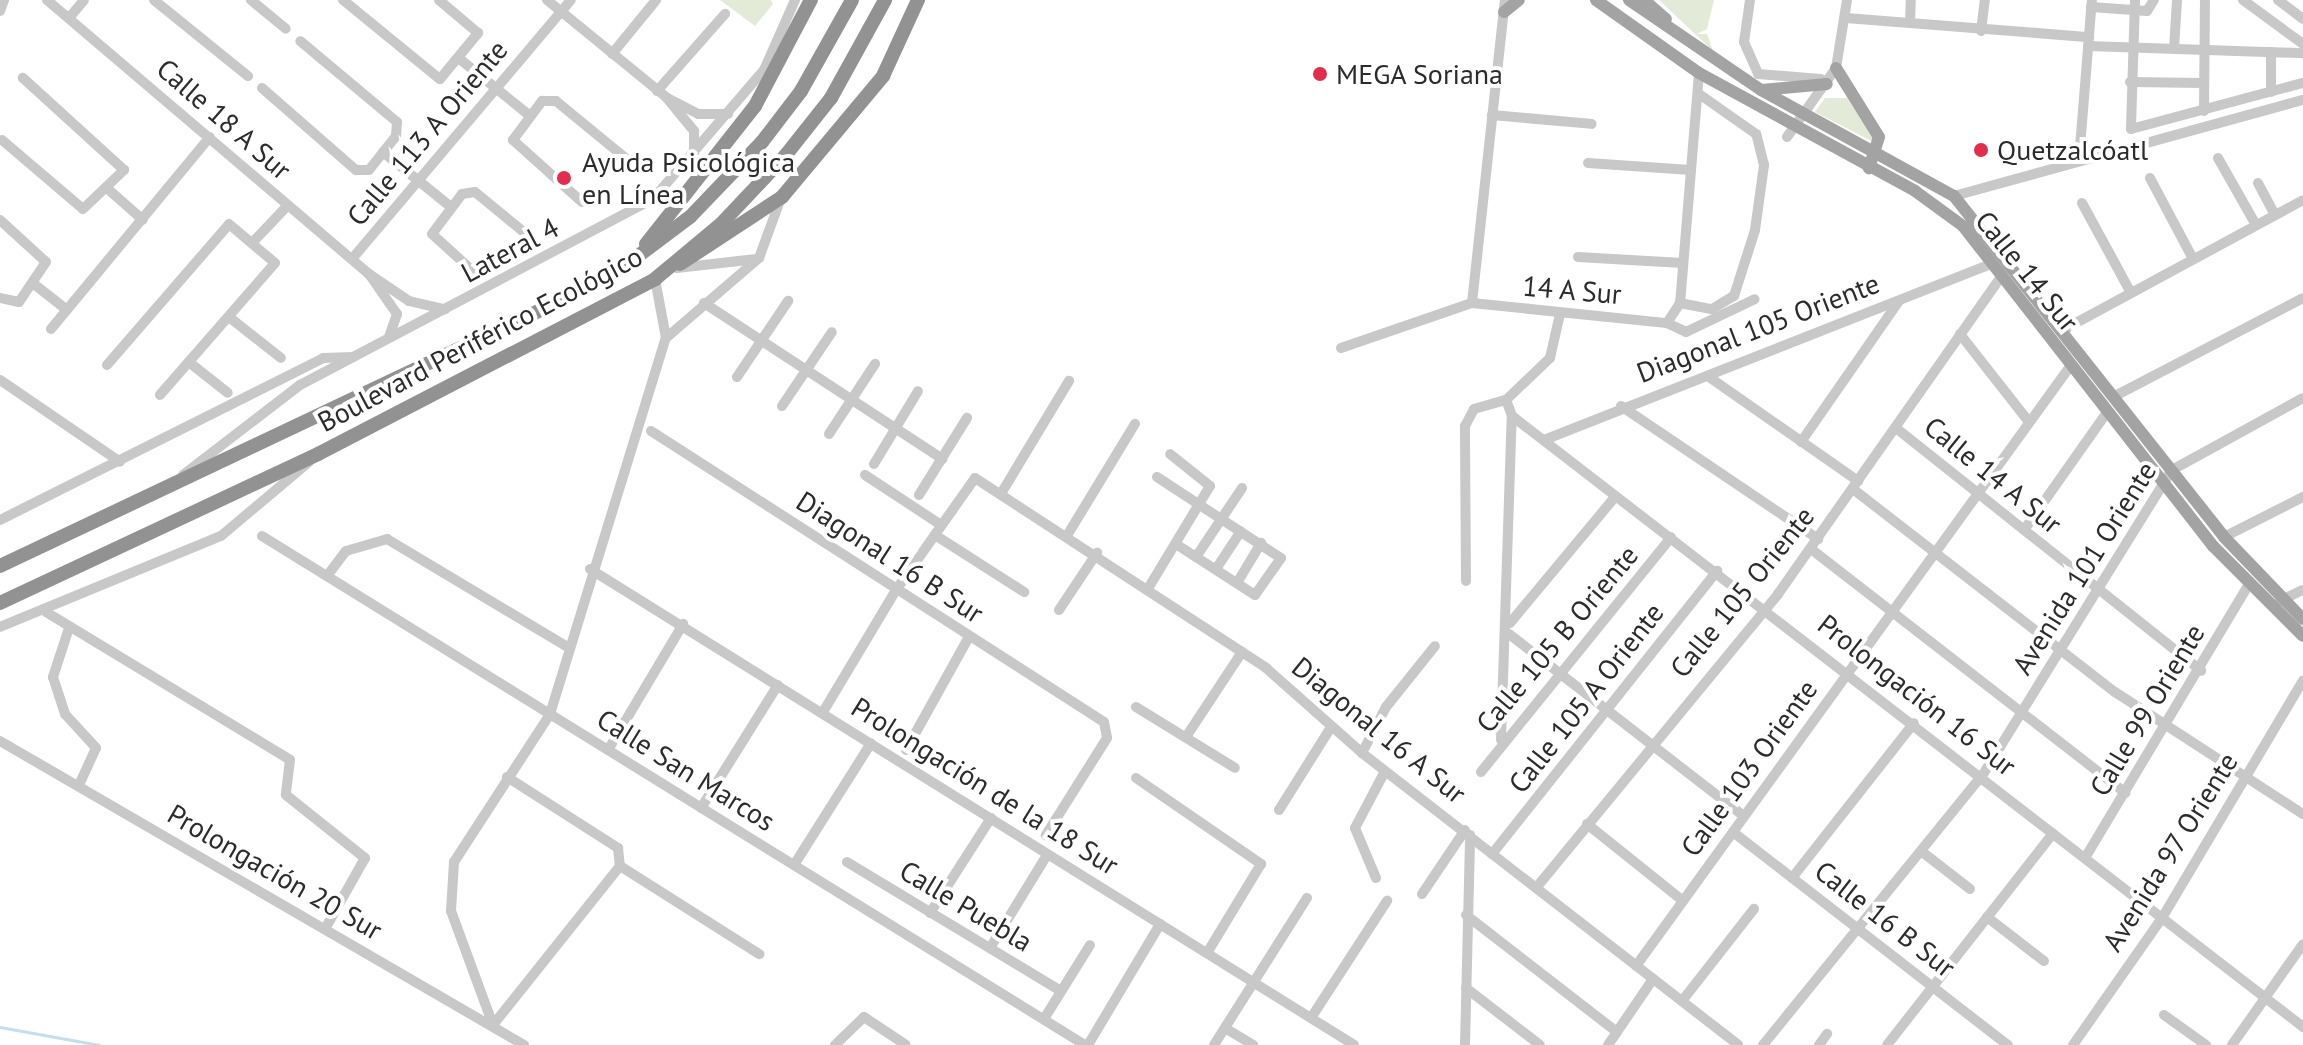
<!DOCTYPE html>
<meta charset="utf-8">
<style>
body{margin:0}
#map{position:relative;width:2303px;height:1045px;overflow:hidden;background:#fff;font-family:"PT Sans",sans-serif}
div>[style]{position:absolute}
[style*='--x']{left:calc(var(--x)*1px);top:calc(var(--y)*1px);width:calc(var(--w)*1px);rotate:calc(var(--a)*1deg)}
.green>*{inset:0;background:#e3ead8}
.stream>*{height:3px;margin:-1.5px;padding:0 1.5px;transform-origin:1.5px;border-radius:1.5px;background:#c4dfea}
.minor>*{height:10px;margin:-5px;padding:0 5px;transform-origin:5px;border-radius:5px;background:#c8c8c8}
.major>*{height:12px;margin:-6px;padding:0 6px;transform-origin:6px;border-radius:6px;background:#a3a3a3}
.highway>*{height:14px;margin:-7px;padding:0 7px;transform-origin:7px;border-radius:7px;background:#929292}
.dots>*{width:22px;height:22px;translate:-50% -50%;box-sizing:border-box;border:4px solid #fff;border-radius:50%}
span{translate:-50% -50%;white-space:nowrap;text-align:center;line-height:1.15;-webkit-text-stroke:8px #fff;paint-order:stroke}
.poi-label{font-size:28px;color:#2b2b2b}
.left{translate:0 -50%;text-align:left}
.street-label{font-size:28px;color:#2b2b2b}
</style>
<div id="map">
<div class="green">
<i style="clip-path:polygon(720px 0,771px 0,773px 4px,755px 26px)"></i>
<i style="clip-path:polygon(1659px 0,1714px 0,1707px 29px,1697px 34px,1707px 34px,1713px 51px)"></i>
<i style="clip-path:polygon(1825px 98px,1847px 98px,1877px 144px,1815px 112px)"></i>
</div>
<div class="stream">
<i style="--x:0;--y:1027;--w:101;--a:10.3"></i>
</div>
<div class="minor">
<i style="--x:47;--y:0;--w:423;--a:40.4"></i>
<i style="--x:369;--y:274;--w:48;--a:34"></i>
<i style="--x:409;--y:301;--w:37;--a:13"></i>
<i style="--x:154;--y:0;--w:121;--a:39"></i>
<i style="--x:251;--y:0;--w:45;--a:39.6"></i>
<i style="--x:343;--y:0;--w:125;--a:39.2"></i>
<i style="--x:440;--y:79;--w:60;--a:-50.4"></i>
<i style="--x:478;--y:33;--w:51;--a:-139.8"></i>
<i style="--x:547;--y:0;--w:155;--a:39.2"></i>
<i style="--x:667;--y:98;--w:35;--a:27"></i>
<i style="--x:698;--y:114;--w:30;--a:0"></i>
<i style="--x:1750;--y:0;--w:42;--a:98.1"></i>
<i style="--x:1744;--y:42;--w:35;--a:66"></i>
<i style="--x:1758;--y:74;--w:63;--a:4.5"></i>
<i style="--x:2135;--y:0;--w:129;--a:91.8"></i>
<i style="--x:2131;--y:129;--w:178;--a:-15"></i>
<i style="--x:2243;--y:0;--w:74;--a:36.3"></i>
<i style="--x:2278;--y:0;--w:31;--a:37"></i>
<i style="--x:2091;--y:7;--w:56;--a:4.1"></i>
<i style="--x:2147;--y:11;--w:13;--a:-58"></i>
<i style="--x:0;--y:11;--w:12;--a:-70"></i>
<i style="--x:69;--y:18;--w:23;--a:-50"></i>
<i style="--x:1846;--y:18;--w:244;--a:4.5"></i>
<i style="--x:1910;--y:23;--w:23;--a:-88"></i>
<i style="--x:1981;--y:31;--w:31;--a:-83"></i>
<i style="--x:2088;--y:46;--w:215;--a:1.9"></i>
<i style="--x:2174;--y:49;--w:49;--a:-86.5"></i>
<i style="--x:612;--y:54;--w:70;--a:-50.8"></i>
<i style="--x:461;--y:60;--w:87;--a:39"></i>
<i style="--x:1699;--y:73;--w:231;--a:94.7"></i>
<i style="--x:1680;--y:303;--w:24;--a:123"></i>
<i style="--x:1667;--y:323;--w:21;--a:25"></i>
<i style="--x:1686;--y:332;--w:76;--a:-25.6"></i>
<i style="--x:2130;--y:82;--w:73;--a:0.8"></i>
<i style="--x:262;--y:88;--w:125;--a:41.1"></i>
<i style="--x:356;--y:170;--w:13;--a:0"></i>
<i style="--x:369;--y:170;--w:43;--a:-51.5"></i>
<i style="--x:396;--y:136;--w:14;--a:-86"></i>
<i style="--x:397;--y:122;--w:126;--a:-140.1"></i>
<i style="--x:657;--y:91;--w:103;--a:-48.6"></i>
<i style="--x:2271;--y:92;--w:40;--a:-90"></i>
<i style="--x:667;--y:98;--w:43;--a:50.7"></i>
<i style="--x:694;--y:131;--w:23;--a:90"></i>
<i style="--x:2204;--y:111;--w:111;--a:-89.5"></i>
<i style="--x:1492;--y:115;--w:100;--a:5.1"></i>
<i style="--x:1787;--y:137;--w:85;--a:-54.6"></i>
<i style="--x:1836;--y:68;--w:69;--a:-80.8"></i>
<i style="--x:2;--y:140;--w:106;--a:40.4"></i>
<i style="--x:83;--y:209;--w:57;--a:-43.6"></i>
<i style="--x:124;--y:170;--w:137;--a:-137.7"></i>
<i style="--x:383;--y:152;--w:87;--a:39"></i>
<i style="--x:2218;--y:158;--w:77;--a:60.4"></i>
<i style="--x:2079;--y:160;--w:161;--a:-85.4"></i>
<i style="--x:1588;--y:163;--w:103;--a:3.9"></i>
<i style="--x:2150;--y:178;--w:92;--a:62"></i>
<i style="--x:2258;--y:183;--w:36;--a:62"></i>
<i style="--x:109;--y:190;--w:45;--a:41.4"></i>
<i style="--x:1954;--y:196;--w:362;--a:-15.4"></i>
<i style="--x:582;--y:202;--w:93;--a:-138.1"></i>
<i style="--x:513;--y:140;--w:49;--a:-53.4"></i>
<i style="--x:542;--y:101;--w:14;--a:0"></i>
<i style="--x:556;--y:101;--w:101;--a:39.4"></i>
<i style="--x:2082;--y:203;--w:102;--a:61.4"></i>
<i style="--x:0;--y:220;--w:62;--a:42.4"></i>
<i style="--x:46;--y:262;--w:48;--a:124"></i>
<i style="--x:19;--y:302;--w:19;--a:-168"></i>
<i style="--x:252;--y:243;--w:52;--a:-46.5"></i>
<i style="--x:1578;--y:257;--w:105;--a:3.3"></i>
<i style="--x:352;--y:259;--w:339;--a:-49.8"></i>
<i style="--x:677;--y:268;--w:80;--a:-6.5"></i>
<i style="--x:369;--y:274;--w:49;--a:55"></i>
<i style="--x:397;--y:314;--w:24;--a:109"></i>
<i style="--x:476;--y:274;--w:59;--a:-137.7"></i>
<i style="--x:432;--y:234;--w:50;--a:-53.1"></i>
<i style="--x:462;--y:194;--w:13;--a:-9"></i>
<i style="--x:475;--y:192;--w:72;--a:39.4"></i>
<i style="--x:655;--y:279;--w:60;--a:79.4"></i>
<i style="--x:34;--y:284;--w:42;--a:38.2"></i>
<i style="--x:704;--y:303;--w:285;--a:33.2"></i>
<i style="--x:1472;--y:303;--w:305;--a:-83.8"></i>
<i style="--x:1680;--y:303;--w:33;--a:11"></i>
<i style="--x:1712;--y:309;--w:26;--a:-31"></i>
<i style="--x:1734;--y:296;--w:69;--a:-72.3"></i>
<i style="--x:1755;--y:230;--w:66;--a:-82.1"></i>
<i style="--x:1764;--y:165;--w:32;--a:-104"></i>
<i style="--x:1756;--y:134;--w:70;--a:-144.9"></i>
<i style="--x:229;--y:317;--w:66;--a:38.3"></i>
<i style="--x:51;--y:329;--w:249;--a:-50.4"></i>
<i style="--x:2061;--y:331;--w:275;--a:-28.4"></i>
<i style="--x:1960;--y:334;--w:112;--a:51.9"></i>
<i style="--x:1341;--y:348;--w:139;--a:-19"></i>
<i style="--x:1472;--y:303;--w:196;--a:5.9"></i>
<i style="--x:190;--y:363;--w:48;--a:38.3"></i>
<i style="--x:107;--y:365;--w:186;--a:-49.1"></i>
<i style="--x:229;--y:224;--w:60;--a:40.3"></i>
<i style="--x:275;--y:263;--w:175;--a:131.1"></i>
<i style="--x:737;--y:377;--w:92;--a:-56.1"></i>
<i style="--x:1709;--y:377;--w:182;--a:34.9"></i>
<i style="--x:0;--y:380;--w:145;--a:34.3"></i>
<i style="--x:2113;--y:397;--w:214;--a:-27.5"></i>
<i style="--x:1506;--y:400;--w:17;--a:69"></i>
<i style="--x:1512;--y:416;--w:1000;--a:37.68"></i>
<i style="--x:1506;--y:400;--w:61;--a:-43.7"></i>
<i style="--x:1550;--y:358;--w:45;--a:-77.2"></i>
<i style="--x:782;--y:406;--w:89;--a:-56"></i>
<i style="--x:1621;--y:406;--w:238;--a:34"></i>
<i style="--x:1896;--y:428;--w:390;--a:38.5"></i>
<i style="--x:651;--y:431;--w:538;--a:32.72"></i>
<i style="--x:1104;--y:722;--w:16;--a:79"></i>
<i style="--x:1107;--y:738;--w:115;--a:122.2"></i>
<i style="--x:829;--y:434;--w:84;--a:-56.7"></i>
<i style="--x:1544;--y:440;--w:480;--a:-21.5"></i>
<i style="--x:1801;--y:442;--w:172;--a:-55.2"></i>
<i style="--x:874;--y:464;--w:85;--a:-58.9"></i>
<i style="--x:183;--y:475;--w:148;--a:-37.6"></i>
<i style="--x:300;--y:385;--w:399;--a:-27.8"></i>
<i style="--x:653;--y:199;--w:170;--a:-49.3"></i>
<i style="--x:764;--y:70;--w:77;--a:-66.1"></i>
<i style="--x:865;--y:475;--w:91;--a:33.3"></i>
<i style="--x:1157;--y:477;--w:148;--a:33.2"></i>
<i style="--x:1281;--y:558;--w:45;--a:125.1"></i>
<i style="--x:1255;--y:595;--w:94;--a:-147.2"></i>
<i style="--x:1853;--y:489;--w:331;--a:37.8"></i>
<i style="--x:2115;--y:692;--w:224;--a:33"></i>
<i style="--x:1002;--y:492;--w:130;--a:-58.9"></i>
<i style="--x:919;--y:495;--w:91;--a:-58.1"></i>
<i style="--x:0;--y:520;--w:361;--a:-26.6"></i>
<i style="--x:323;--y:358;--w:30;--a:-2"></i>
<i style="--x:2024;--y:530;--w:146;--a:-54.8"></i>
<i style="--x:1068;--y:534;--w:129;--a:-58.7"></i>
<i style="--x:935;--y:535;--w:106;--a:32.6"></i>
<i style="--x:262;--y:536;--w:968;--a:31.74"></i>
<i style="--x:2224;--y:537;--w:89;--a:-26.9"></i>
<i style="--x:1811;--y:549;--w:398;--a:37.8"></i>
<i style="--x:1196;--y:557;--w:83;--a:-56.3"></i>
<i style="--x:590;--y:569;--w:900;--a:31.92"></i>
<i style="--x:1216;--y:569;--w:45;--a:-56.7"></i>
<i style="--x:327;--y:576;--w:31;--a:-53"></i>
<i style="--x:346;--y:551;--w:43;--a:-16.3"></i>
<i style="--x:387;--y:539;--w:209;--a:30.9"></i>
<i style="--x:1466;--y:581;--w:155;--a:-90.4"></i>
<i style="--x:1465;--y:426;--w:19;--a:-62"></i>
<i style="--x:1474;--y:409;--w:33;--a:-16"></i>
<i style="--x:1237;--y:583;--w:47;--a:-59"></i>
<i style="--x:1149;--y:587;--w:118;--a:-58.9"></i>
<i style="--x:1210;--y:486;--w:51;--a:-141.3"></i>
<i style="--x:2280;--y:601;--w:25;--a:-26"></i>
<i style="--x:1059;--y:610;--w:69;--a:-56.3"></i>
<i style="--x:46;--y:612;--w:285;--a:31.2"></i>
<i style="--x:290;--y:760;--w:35;--a:97"></i>
<i style="--x:286;--y:795;--w:101;--a:38.6"></i>
<i style="--x:365;--y:858;--w:81;--a:119.4"></i>
<i style="--x:1510;--y:623;--w:165;--a:-50.2"></i>
<i style="--x:0;--y:627;--w:239;--a:-22.4"></i>
<i style="--x:221;--y:536;--w:115;--a:-40.1"></i>
<i style="--x:69;--y:628;--w:52;--a:108.1"></i>
<i style="--x:53;--y:677;--w:39;--a:72"></i>
<i style="--x:65;--y:714;--w:46;--a:47.6"></i>
<i style="--x:96;--y:748;--w:41;--a:114.7"></i>
<i style="--x:1509;--y:634;--w:297;--a:37.8"></i>
<i style="--x:1136;--y:707;--w:116;--a:31.6"></i>
<i style="--x:823;--y:712;--w:142;--a:-59.1"></i>
<i style="--x:896;--y:590;--w:137;--a:-54.8"></i>
<i style="--x:975;--y:478;--w:348;--a:33.1"></i>
<i style="--x:1266;--y:668;--w:128;--a:41.5"></i>
<i style="--x:1362;--y:753;--w:476;--a:37.8"></i>
<i style="--x:1186;--y:737;--w:102;--a:-56.6"></i>
<i style="--x:1501;--y:740;--w:324;--a:-88.1"></i>
<i style="--x:0;--y:741;--w:606;--a:30.12"></i>
<i style="--x:608;--y:750;--w:147;--a:-59.2"></i>
<i style="--x:906;--y:750;--w:129;--a:-60.9"></i>
<i style="--x:1362;--y:753;--w:52;--a:-62.4"></i>
<i style="--x:1386;--y:707;--w:78;--a:-51.2"></i>
<i style="--x:1481;--y:772;--w:302;--a:-51"></i>
<i style="--x:507;--y:777;--w:132;--a:32.6"></i>
<i style="--x:618;--y:848;--w:18;--a:84"></i>
<i style="--x:1136;--y:778;--w:152;--a:34.5"></i>
<i style="--x:1261;--y:864;--w:104;--a:121.2"></i>
<i style="--x:701;--y:808;--w:145;--a:-58"></i>
<i style="--x:1279;--y:810;--w:98;--a:-57.9"></i>
<i style="--x:1587;--y:824;--w:123;--a:38.7"></i>
<i style="--x:1733;--y:832;--w:348;--a:37.8"></i>
<i style="--x:1921;--y:851;--w:62;--a:37.8"></i>
<i style="--x:1492;--y:854;--w:362;--a:-51.5"></i>
<i style="--x:2085;--y:858;--w:316;--a:-59.1"></i>
<i style="--x:847;--y:862;--w:250;--a:31.1"></i>
<i style="--x:794;--y:865;--w:144;--a:-57.7"></i>
<i style="--x:620;--y:866;--w:165;--a:32.3"></i>
<i style="--x:1376;--y:878;--w:54;--a:-112.8"></i>
<i style="--x:1355;--y:828;--w:64;--a:-62.2"></i>
<i style="--x:1792;--y:878;--w:197;--a:-51.8"></i>
<i style="--x:1536;--y:888;--w:381;--a:-50.5"></i>
<i style="--x:1778;--y:594;--w:388;--a:-54.9"></i>
<i style="--x:1422;--y:894;--w:77;--a:-56.1"></i>
<i style="--x:930;--y:913;--w:113;--a:-57.3"></i>
<i style="--x:1466;--y:915;--w:191;--a:37.8"></i>
<i style="--x:1987;--y:917;--w:72;--a:37.7"></i>
<i style="--x:990;--y:948;--w:109;--a:-58.5"></i>
<i style="--x:1636;--y:966;--w:742;--a:-54.1"></i>
<i style="--x:1466;--y:988;--w:93;--a:37.6"></i>
<i style="--x:1682;--y:1001;--w:117;--a:-52"></i>
<i style="--x:2164;--y:1015;--w:52;--a:35.5"></i>
<i style="--x:1311;--y:1018;--w:140;--a:-57"></i>
<i style="--x:1044;--y:1019;--w:87;--a:-58.1"></i>
<i style="--x:493;--y:1025;--w:121;--a:-110.2"></i>
<i style="--x:451;--y:911;--w:49;--a:-86.5"></i>
<i style="--x:454;--y:862;--w:176;--a:-57"></i>
<i style="--x:550;--y:714;--w:393;--a:-72.9"></i>
<i style="--x:666;--y:338;--w:123;--a:-40.7"></i>
<i style="--x:759;--y:258;--w:64;--a:-69.9"></i>
<i style="--x:493;--y:1025;--w:203;--a:-51.4"></i>
<i style="--x:1225;--y:1028;--w:33;--a:31"></i>
<i style="--x:835;--y:1045;--w:40;--a:-44"></i>
<i style="--x:864;--y:1017;--w:50;--a:33.7"></i>
<i style="--x:1088;--y:1045;--w:141;--a:-59.2"></i>
<i style="--x:1214;--y:1045;--w:174;--a:-57.7"></i>
<i style="--x:1465;--y:1045;--w:210;--a:-88.6"></i>
<i style="--x:1608;--y:1045;--w:80;--a:-55.7"></i>
<i style="--x:1763;--y:1045;--w:347;--a:-50.9"></i>
<i style="--x:1982;--y:776;--w:360;--a:-58.2"></i>
<i style="--x:2172;--y:470;--w:149;--a:-28.8"></i>
<i style="--x:1819;--y:1045;--w:14;--a:-54"></i>
<i style="--x:1887;--y:1045;--w:269;--a:-51.9"></i>
<i style="--x:2073;--y:1045;--w:155;--a:-55"></i>
<i style="--x:2162;--y:918;--w:276;--a:-59.3"></i>
<i style="--x:2232;--y:1045;--w:123;--a:-54.9"></i>
</div>
<div class="major">
<i style="--x:1596;--y:0;--w:126;--a:35.3"></i>
<i style="--x:1699;--y:73;--w:246;--a:28.6"></i>
<i style="--x:1915;--y:191;--w:59;--a:36.1"></i>
<i style="--x:1963;--y:226;--w:406;--a:52"></i>
<i style="--x:2213;--y:546;--w:127;--a:45"></i>
<i style="--x:1629;--y:0;--w:160;--a:34.3"></i>
<i style="--x:1761;--y:90;--w:220;--a:28.8"></i>
<i style="--x:1954;--y:196;--w:435;--a:51.6"></i>
<i style="--x:2224;--y:537;--w:114;--a:46.1"></i>
<i style="--x:1644;--y:0;--w:29;--a:41"></i>
<i style="--x:1504;--y:12;--w:19;--a:-39"></i>
<i style="--x:1836;--y:68;--w:81;--a:58.1"></i>
<i style="--x:1879;--y:137;--w:33;--a:108"></i>
<i style="--x:1762;--y:90;--w:65;--a:-5.3"></i>
</div>
<div class="highway">
<i style="--x:646;--y:244;--w:176;--a:-51.7"></i>
<i style="--x:755;--y:106;--w:120;--a:-62.2"></i>
<i style="--x:680;--y:264;--w:122;--a:-33.3"></i>
<i style="--x:782;--y:197;--w:158;--a:-50.1"></i>
<i style="--x:883;--y:76;--w:84;--a:-65.3"></i>
<i style="--x:0;--y:566;--w:626;--a:-25.34"></i>
<i style="--x:566;--y:298;--w:78;--a:-29.8"></i>
<i style="--x:634;--y:259;--w:70;--a:-36.9"></i>
<i style="--x:690;--y:217;--w:104;--a:-46.2"></i>
<i style="--x:762;--y:142;--w:64;--a:-52.6"></i>
<i style="--x:801;--y:91;--w:104;--a:-60.7"></i>
<i style="--x:0;--y:603;--w:351;--a:-25.1"></i>
<i style="--x:318;--y:454;--w:380;--a:-27.4"></i>
<i style="--x:655;--y:279;--w:86;--a:-39.8"></i>
<i style="--x:721;--y:224;--w:93;--a:-46.7"></i>
<i style="--x:785;--y:156;--w:74;--a:-51.6"></i>
<i style="--x:831;--y:98;--w:112;--a:-61.1"></i>
</div>
<div class="dots">
<i style="left:1320px;top:74px;background:#e32d4d"></i>
<i style="left:1981px;top:150px;background:#e32d4d"></i>
<i style="left:564px;top:178px;background:#e32d4d"></i>
</div>
<div class="poi-label">
<span class="left" style="left:1336px;top:74px">MEGA Soriana</span>
<span class="left" style="left:1997px;top:150px">Quetzalcóatl</span>
<span class="left" style="left:582px;top:178px">Ayuda Psicológica<br>en Línea</span>
</div>
<div class="street-label">
<span style="left:224px;top:119px;rotate:41deg">Calle 18 A Sur</span>
<span style="left:427px;top:133px;rotate:-50deg">Calle 113 A Oriente</span>
<span style="left:510px;top:250px;rotate:-28deg">Lateral 4</span>
<span style="left:2027px;top:271px;rotate:51deg">Calle 14 Sur</span>
<span style="left:1572px;top:290px;rotate:5deg">14 A Sur</span>
<span style="left:1758px;top:328px;rotate:-21deg">Diagonal 105 Oriente</span>
<span style="left:480px;top:339px;rotate:-28deg">Boulevard Periférico Ecológico</span>
<span style="left:1993px;top:475px;rotate:39deg">Calle 14 A Sur</span>
<span style="left:890px;top:557px;rotate:33deg">Diagonal 16 B Sur</span>
<span style="left:2084px;top:568px;rotate:-58deg">Avenida 101 Oriente</span>
<span style="left:1742px;top:592px;rotate:-51deg">Calle 105 Oriente</span>
<span style="left:1557px;top:639px;rotate:-50deg">Calle 105 B Oriente</span>
<span style="left:1917px;top:695px;rotate:38deg">Prolongación 16 Sur</span>
<span style="left:1586px;top:698px;rotate:-52deg">Calle 105 A Oriente</span>
<span style="left:2147px;top:710px;rotate:-59deg">Calle 99 Oriente</span>
<span style="left:1379px;top:730px;rotate:39deg">Diagonal 16 A Sur</span>
<span style="left:1749px;top:768px;rotate:-54deg">Calle 103 Oriente</span>
<span style="left:686px;top:770px;rotate:32deg">Calle San Marcos</span>
<span style="left:985px;top:786px;rotate:32deg">Prolongación de la 18 Sur</span>
<span style="left:2170px;top:852px;rotate:-58deg">Avenida 97 Oriente</span>
<span style="left:275px;top:872px;rotate:30deg">Prolongación 20 Sur</span>
<span style="left:966px;top:906px;rotate:31deg">Calle Puebla</span>
<span style="left:1885px;top:919px;rotate:38deg">Calle 16 B Sur</span>
</div>
</div>
